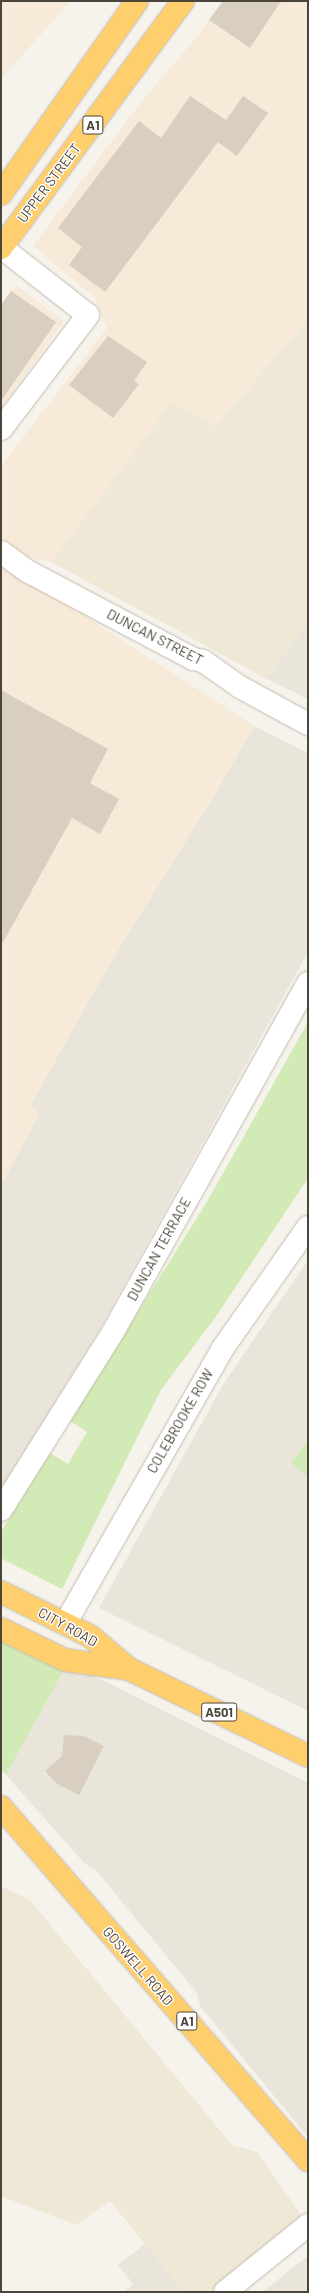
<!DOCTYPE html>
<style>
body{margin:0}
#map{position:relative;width:309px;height:2293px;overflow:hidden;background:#f6f3ec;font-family:Barlow,sans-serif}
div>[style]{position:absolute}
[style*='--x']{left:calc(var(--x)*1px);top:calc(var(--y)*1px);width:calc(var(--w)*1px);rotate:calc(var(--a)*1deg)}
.residential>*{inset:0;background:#eae5da}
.commercial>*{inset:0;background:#f7ead8}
.education>*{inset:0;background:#efe8d6}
.green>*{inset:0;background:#d2eab5}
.building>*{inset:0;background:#d8cfc1}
.roads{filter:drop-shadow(0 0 1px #c2bbae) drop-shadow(0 0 1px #c2bbae)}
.street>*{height:22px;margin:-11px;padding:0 11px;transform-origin:11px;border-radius:11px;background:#fff}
.highway>*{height:22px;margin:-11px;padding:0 11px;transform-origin:11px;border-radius:11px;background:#ffcf6e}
span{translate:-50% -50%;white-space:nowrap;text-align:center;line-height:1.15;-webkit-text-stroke:3px #fff;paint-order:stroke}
.shield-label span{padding:1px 3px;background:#fff;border:1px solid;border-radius:3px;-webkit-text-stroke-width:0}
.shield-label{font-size:13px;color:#4b4439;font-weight:700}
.street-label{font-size:14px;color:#4b4439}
.frame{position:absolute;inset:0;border:2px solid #4b4439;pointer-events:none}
</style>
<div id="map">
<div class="residential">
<i style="clip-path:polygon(308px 621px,308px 699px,267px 679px)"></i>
<i style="clip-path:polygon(254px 726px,308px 753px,308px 952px,99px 1331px,1px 1489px,1px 1186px,39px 1114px,31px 1104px,110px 963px,212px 799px)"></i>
<i style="clip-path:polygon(308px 1260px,308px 1711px,99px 1608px,224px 1383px)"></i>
<i style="clip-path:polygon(68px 1663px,308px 1783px,308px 2137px,200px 2006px,197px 1993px,95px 1869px,85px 1864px,6px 1775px)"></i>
<i style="clip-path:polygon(145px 2244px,184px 2292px,124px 2292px,133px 2284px,118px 2265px)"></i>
<i style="clip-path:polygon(308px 2256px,308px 2292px,262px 2292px)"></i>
</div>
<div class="commercial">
<i style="clip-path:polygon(1px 1px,71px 1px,1px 79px)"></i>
<i style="clip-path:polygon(223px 1px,308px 1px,308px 319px,214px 426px,172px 402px,51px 562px,25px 556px,1px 536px,1px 466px,107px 328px,94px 297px,33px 246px,141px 102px,196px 38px)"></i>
<i style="clip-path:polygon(16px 285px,64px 321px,1px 409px,1px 306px)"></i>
<i style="clip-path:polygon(1px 561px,254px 726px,212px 799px,110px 963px,31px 1104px,39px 1113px,1px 1186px)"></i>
</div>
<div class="education">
<i style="clip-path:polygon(308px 319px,308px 621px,267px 679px,51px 562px,172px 402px,215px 426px)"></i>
<i style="clip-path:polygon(2px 1887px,29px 1899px,232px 2145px,257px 2152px,301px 2215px,213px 2292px,184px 2292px,110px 2201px,76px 2225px,1px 2196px)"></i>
</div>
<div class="green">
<i style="clip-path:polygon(308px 1022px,308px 1178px,217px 1315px,161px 1390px,62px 1589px,1px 1558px,1px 1532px,50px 1453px,68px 1464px,87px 1432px,70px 1421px,208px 1200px)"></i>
<i style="clip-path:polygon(308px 1440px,308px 1476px,291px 1463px)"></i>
<i style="clip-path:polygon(1px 1630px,68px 1663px,6px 1775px,1px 1770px)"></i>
</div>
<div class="building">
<i style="clip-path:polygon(223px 1px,281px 1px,250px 48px,209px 20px)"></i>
<i style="clip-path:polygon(190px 96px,226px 120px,243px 96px,268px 113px,237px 156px,218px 142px,105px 292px,69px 265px,82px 247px,58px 228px,139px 121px,161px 138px)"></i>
<i style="clip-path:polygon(11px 291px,56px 322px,1px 401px,1px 305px)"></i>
<i style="clip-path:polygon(108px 336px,147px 362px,134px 381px,139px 384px,113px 418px,69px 385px)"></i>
<i style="clip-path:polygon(1px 690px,108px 749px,90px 783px,119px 799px,100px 834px,72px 818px,1px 946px)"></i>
<i style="clip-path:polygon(64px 1735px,83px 1736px,104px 1746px,79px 1795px,57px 1784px,45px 1771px,62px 1756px)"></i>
</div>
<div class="roads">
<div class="street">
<i style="--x:1;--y:247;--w:110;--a:38"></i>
<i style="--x:88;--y:315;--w:143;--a:127.3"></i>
<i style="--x:1;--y:552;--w:34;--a:36"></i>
<i style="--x:29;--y:572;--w:186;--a:27.9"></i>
<i style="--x:193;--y:659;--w:10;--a:11"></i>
<i style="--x:203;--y:661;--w:45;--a:35.1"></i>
<i style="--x:240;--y:687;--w:77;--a:28.6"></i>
<i style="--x:1;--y:1510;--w:210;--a:-57.8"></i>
<i style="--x:113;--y:1332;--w:400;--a:-60.8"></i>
<i style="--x:65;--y:1624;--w:318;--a:-60.2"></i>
<i style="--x:223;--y:1348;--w:148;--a:-54.9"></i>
<i style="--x:225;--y:2292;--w:107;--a:-38.9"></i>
</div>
<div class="highway">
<i style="--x:1;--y:194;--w:236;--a:-54.8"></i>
<i style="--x:1;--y:248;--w:307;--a:-53.6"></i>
<i style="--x:1;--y:1592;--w:99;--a:26.3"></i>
<i style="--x:90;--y:1636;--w:51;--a:40.2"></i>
<i style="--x:129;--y:1669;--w:199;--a:25.9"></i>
<i style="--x:1;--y:1629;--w:71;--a:25.8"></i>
<i style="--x:65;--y:1660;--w:65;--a:8"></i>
<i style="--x:1;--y:1807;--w:468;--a:49"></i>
</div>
</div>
<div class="shield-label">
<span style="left:93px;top:125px">A1</span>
<span style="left:219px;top:1712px">A501</span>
<span style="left:187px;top:2021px">A1</span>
</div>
<div class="street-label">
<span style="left:49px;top:183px;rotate:-53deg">UPPER STREET</span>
<span style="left:155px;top:637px;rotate:27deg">DUNCAN STREET</span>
<span style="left:159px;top:1249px;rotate:-61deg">DUNCAN TERRACE</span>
<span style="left:180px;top:1421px;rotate:-60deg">COLEBROOKE ROW</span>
<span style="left:68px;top:1627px;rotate:29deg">CITY ROAD</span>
<span style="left:138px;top:1966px;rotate:49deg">GOSWELL ROAD</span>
</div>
<div class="frame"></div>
</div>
